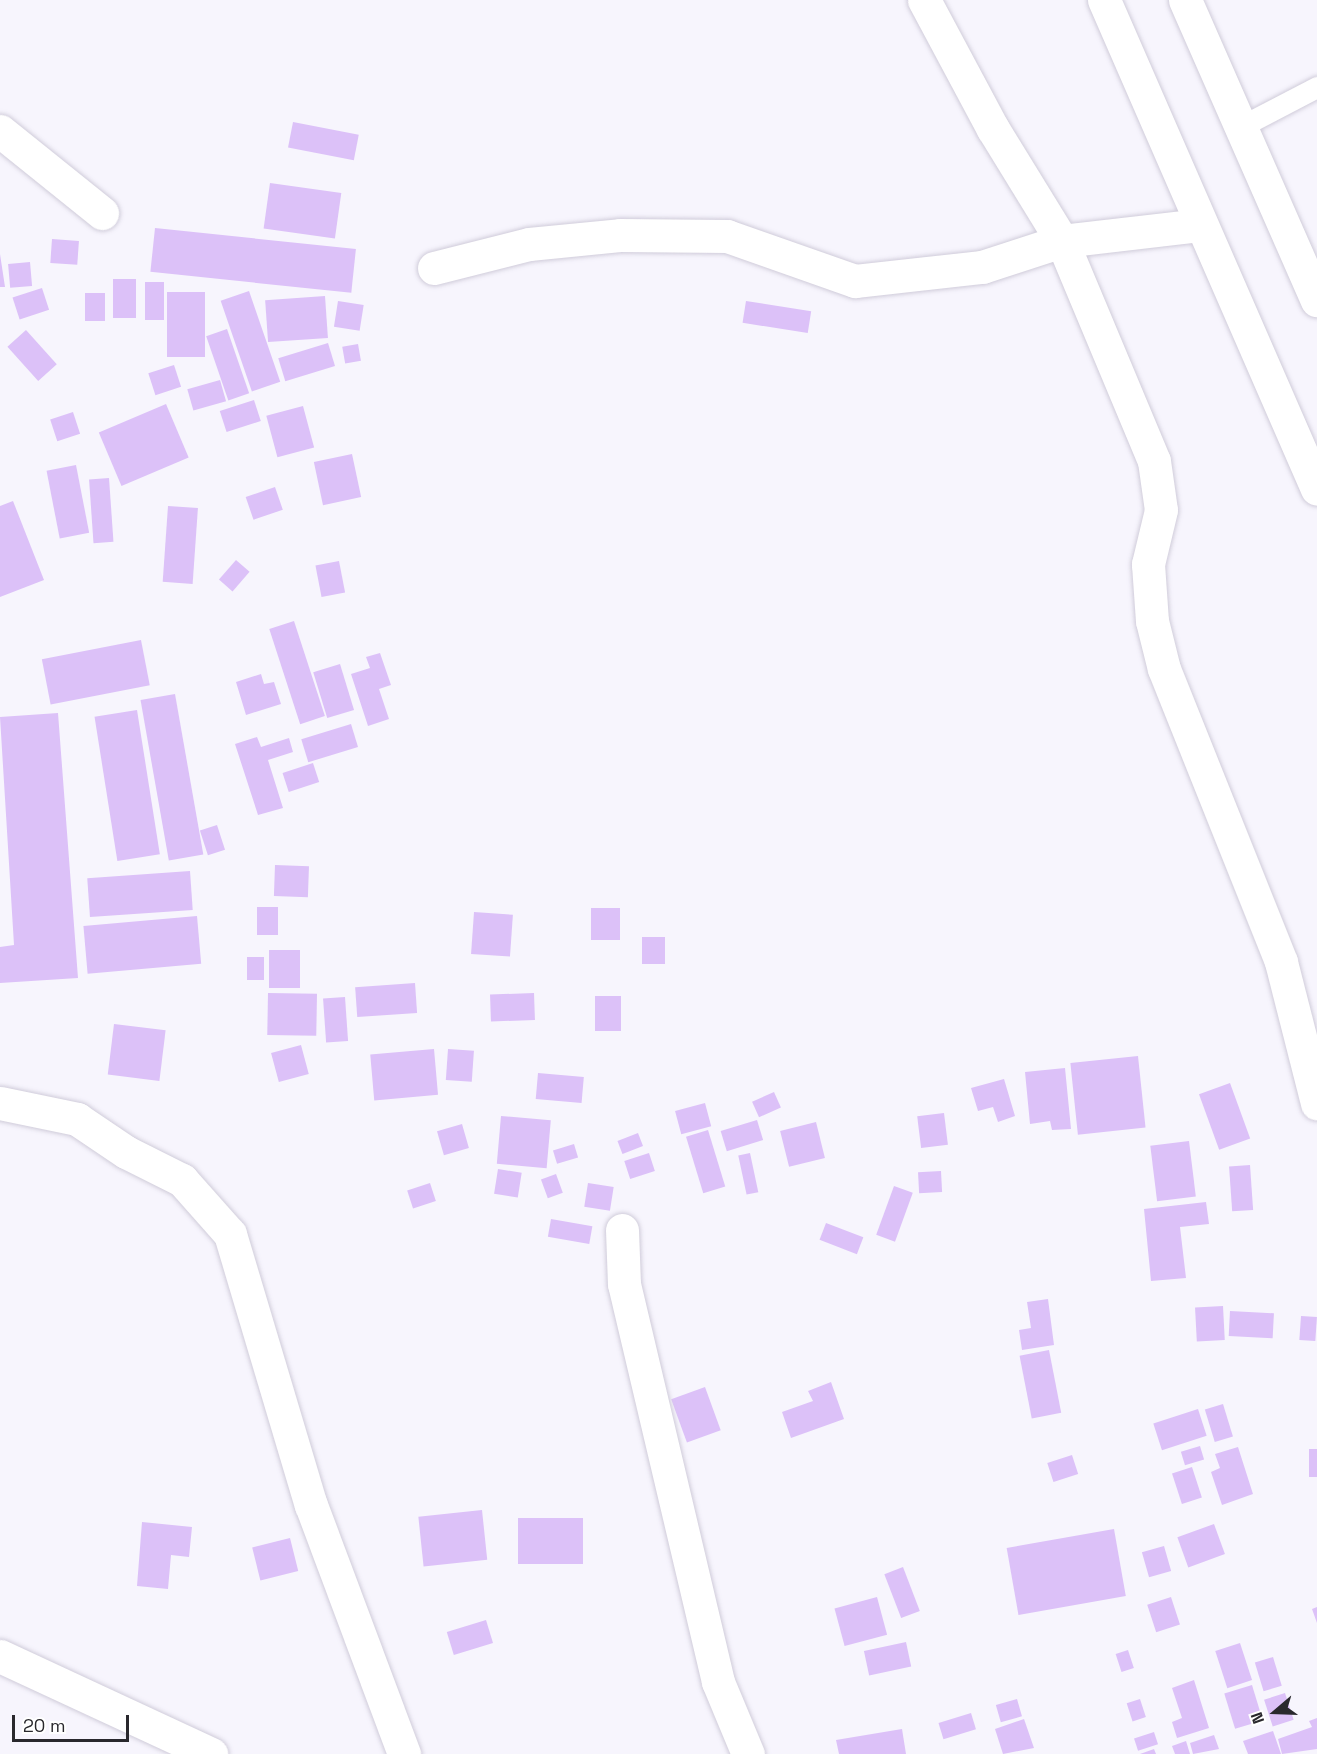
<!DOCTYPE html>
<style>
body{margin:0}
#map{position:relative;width:1317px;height:1754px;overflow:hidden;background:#f7f5fd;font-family:"Space Grotesk",sans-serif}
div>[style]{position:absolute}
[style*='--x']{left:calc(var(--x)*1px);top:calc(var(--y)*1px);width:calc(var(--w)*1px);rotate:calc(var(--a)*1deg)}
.building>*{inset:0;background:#dcc1f8;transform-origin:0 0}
.roads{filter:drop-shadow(0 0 2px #d0ccda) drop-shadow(0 0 2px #d0ccda)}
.lane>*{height:21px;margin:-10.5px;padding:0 10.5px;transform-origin:10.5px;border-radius:10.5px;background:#fff}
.street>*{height:33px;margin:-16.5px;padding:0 16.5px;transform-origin:16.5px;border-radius:16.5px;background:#fff}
.secondary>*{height:33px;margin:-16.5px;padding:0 16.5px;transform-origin:16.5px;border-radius:16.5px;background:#fff}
span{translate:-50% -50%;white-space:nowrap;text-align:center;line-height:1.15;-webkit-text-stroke:5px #fff;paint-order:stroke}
.north{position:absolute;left:1245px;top:1682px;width:60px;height:60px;-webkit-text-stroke:4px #fff;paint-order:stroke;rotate:251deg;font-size:16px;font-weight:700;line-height:24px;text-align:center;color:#29282d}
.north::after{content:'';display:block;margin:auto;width:21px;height:27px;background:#29282d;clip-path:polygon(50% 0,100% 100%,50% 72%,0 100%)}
.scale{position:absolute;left:12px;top:1715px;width:117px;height:27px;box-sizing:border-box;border:3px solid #29282d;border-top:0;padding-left:8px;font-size:18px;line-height:21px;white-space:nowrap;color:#29282d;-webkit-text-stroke:4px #fff;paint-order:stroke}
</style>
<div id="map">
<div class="building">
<i style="left:293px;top:122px;width:67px;height:26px;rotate:11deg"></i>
<i style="left:270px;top:183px;width:72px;height:46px;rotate:8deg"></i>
<i style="left:155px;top:228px;width:202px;height:44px;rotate:6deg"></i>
<i style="left:52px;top:239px;width:27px;height:24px;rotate:4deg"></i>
<i style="clip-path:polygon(0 254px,5px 287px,0 287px)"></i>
<i style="left:30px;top:262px;width:24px;height:22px;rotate:85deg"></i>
<i style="left:113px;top:279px;width:23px;height:39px"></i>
<i style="left:145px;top:282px;width:19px;height:38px"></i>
<i style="left:42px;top:288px;width:23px;height:31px;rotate:72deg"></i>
<i style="left:249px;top:291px;width:96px;height:30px;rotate:71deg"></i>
<i style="left:167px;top:292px;width:38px;height:65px"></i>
<i style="left:85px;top:293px;width:20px;height:28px"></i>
<i style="left:325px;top:296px;width:42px;height:60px;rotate:86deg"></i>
<i style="left:338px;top:301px;width:26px;height:26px;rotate:9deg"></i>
<i style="left:746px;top:301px;width:66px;height:22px;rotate:9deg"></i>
<i style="left:227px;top:329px;width:68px;height:22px;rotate:71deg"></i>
<i style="left:26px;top:330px;width:46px;height:25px;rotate:48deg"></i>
<i style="left:328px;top:343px;width:24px;height:52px;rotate:73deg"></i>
<i style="left:358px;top:344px;width:17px;height:16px;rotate:80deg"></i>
<i style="left:174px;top:365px;width:23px;height:27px;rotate:72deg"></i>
<i style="left:220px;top:380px;width:22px;height:34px;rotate:74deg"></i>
<i style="left:254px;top:400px;width:22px;height:36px;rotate:72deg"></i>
<i style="left:166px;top:404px;width:58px;height:73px;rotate:67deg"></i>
<i style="left:303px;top:406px;width:43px;height:38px;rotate:75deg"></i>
<i style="left:73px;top:412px;width:23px;height:24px;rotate:72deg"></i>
<i style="left:352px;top:454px;width:44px;height:39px;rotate:78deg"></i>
<i style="left:76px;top:465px;width:69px;height:30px;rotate:79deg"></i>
<i style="left:109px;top:478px;width:64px;height:20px;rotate:86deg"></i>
<i style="left:275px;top:487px;width:24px;height:31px;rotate:71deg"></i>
<i style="clip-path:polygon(13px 501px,44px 580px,0 597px,0 506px)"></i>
<i style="left:168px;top:506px;width:30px;height:76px;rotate:4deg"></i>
<i style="left:236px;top:560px;width:18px;height:26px;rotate:41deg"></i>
<i style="left:339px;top:561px;width:32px;height:24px;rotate:79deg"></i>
<i style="left:294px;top:621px;width:100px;height:26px;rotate:72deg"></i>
<i style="left:141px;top:640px;width:46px;height:101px;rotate:79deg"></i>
<i style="clip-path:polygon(380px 653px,391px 685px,379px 689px,389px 719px,368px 726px,351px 674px,370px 668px,366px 657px)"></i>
<i style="left:340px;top:664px;width:48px;height:28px;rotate:73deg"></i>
<i style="clip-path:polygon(261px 674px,264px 684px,274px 682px,281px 704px,246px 715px,236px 682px)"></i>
<i style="left:175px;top:694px;width:163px;height:35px;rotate:80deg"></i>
<i style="left:137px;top:710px;width:146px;height:43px;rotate:81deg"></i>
<i style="clip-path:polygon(58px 713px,78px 978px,0 983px,0 947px,14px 945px,0 717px)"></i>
<i style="left:351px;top:724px;width:24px;height:52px;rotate:73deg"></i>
<i style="clip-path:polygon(257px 737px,261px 747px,289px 738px,293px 752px,268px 760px,283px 808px,258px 815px,235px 744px)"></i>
<i style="left:313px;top:763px;width:20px;height:32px;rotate:72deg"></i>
<i style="left:217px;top:825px;width:26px;height:18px;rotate:72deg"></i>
<i style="left:275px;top:865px;width:34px;height:31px;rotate:2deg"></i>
<i style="left:190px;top:871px;width:39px;height:103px;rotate:86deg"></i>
<i style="left:257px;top:907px;width:21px;height:28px"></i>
<i style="left:591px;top:908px;width:29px;height:32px"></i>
<i style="left:474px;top:912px;width:39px;height:42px;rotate:4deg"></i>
<i style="left:197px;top:916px;width:48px;height:114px;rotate:85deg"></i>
<i style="left:642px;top:937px;width:23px;height:27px"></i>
<i style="left:269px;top:950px;width:31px;height:38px"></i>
<i style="left:247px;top:957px;width:17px;height:23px"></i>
<i style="left:415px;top:983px;width:30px;height:60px;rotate:86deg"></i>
<i style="left:268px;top:993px;width:49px;height:42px;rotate:1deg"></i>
<i style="left:534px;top:993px;width:27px;height:44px;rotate:88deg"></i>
<i style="left:595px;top:996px;width:26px;height:35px"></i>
<i style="left:345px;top:997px;width:44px;height:22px;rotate:86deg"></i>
<i style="left:114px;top:1024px;width:52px;height:51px;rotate:7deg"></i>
<i style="left:301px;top:1045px;width:30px;height:31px;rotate:75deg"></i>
<i style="left:434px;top:1049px;width:46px;height:64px;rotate:85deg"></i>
<i style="left:448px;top:1049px;width:26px;height:31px;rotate:4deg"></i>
<i style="left:1138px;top:1056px;width:72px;height:68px;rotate:84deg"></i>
<i style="clip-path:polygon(1065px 1068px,1071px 1129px,1052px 1130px,1050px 1121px,1030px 1124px,1025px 1072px)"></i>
<i style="left:538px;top:1073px;width:46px;height:26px;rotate:5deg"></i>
<i style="clip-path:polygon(1004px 1079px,1015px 1116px,998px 1122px,993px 1107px,978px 1111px,971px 1088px)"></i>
<i style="left:1230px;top:1083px;width:59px;height:33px;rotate:70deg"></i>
<i style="left:774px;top:1092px;width:17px;height:24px;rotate:66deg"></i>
<i style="left:705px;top:1103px;width:24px;height:31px;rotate:75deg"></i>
<i style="left:944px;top:1113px;width:32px;height:27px;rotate:83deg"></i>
<i style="left:501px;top:1116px;width:50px;height:48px;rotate:5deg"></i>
<i style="left:757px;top:1120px;width:21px;height:38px;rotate:73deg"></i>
<i style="left:816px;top:1122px;width:37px;height:37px;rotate:76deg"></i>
<i style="left:462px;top:1124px;width:25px;height:26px;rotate:74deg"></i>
<i style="left:708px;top:1130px;width:59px;height:23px;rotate:73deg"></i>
<i style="left:638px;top:1133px;width:14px;height:22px;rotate:69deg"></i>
<i style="left:1189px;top:1141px;width:56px;height:39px;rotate:83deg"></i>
<i style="left:574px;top:1144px;width:14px;height:22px;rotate:73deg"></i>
<i style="left:649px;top:1153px;width:19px;height:26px;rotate:72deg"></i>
<i style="left:750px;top:1153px;width:40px;height:12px;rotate:78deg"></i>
<i style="left:1250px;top:1165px;width:45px;height:21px;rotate:86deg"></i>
<i style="left:498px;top:1169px;width:24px;height:25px;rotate:9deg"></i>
<i style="left:941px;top:1171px;width:21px;height:23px;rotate:87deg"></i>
<i style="left:556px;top:1174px;width:20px;height:16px;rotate:70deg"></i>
<i style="left:430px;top:1183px;width:19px;height:24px;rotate:72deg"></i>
<i style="left:588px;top:1183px;width:26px;height:24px;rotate:9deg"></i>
<i style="left:894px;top:1186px;width:20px;height:52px;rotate:20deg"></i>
<i style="clip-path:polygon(1206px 1202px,1209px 1224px,1180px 1227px,1186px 1278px,1151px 1281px,1144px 1209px)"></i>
<i style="left:551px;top:1219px;width:42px;height:18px;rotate:10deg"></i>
<i style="left:826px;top:1223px;width:40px;height:18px;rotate:21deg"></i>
<i style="clip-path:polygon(1048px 1299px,1054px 1345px,1022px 1350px,1019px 1330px,1031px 1328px,1027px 1302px)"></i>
<i style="left:1223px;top:1306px;width:34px;height:28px;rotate:87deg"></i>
<i style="left:1230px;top:1311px;width:44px;height:25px;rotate:3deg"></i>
<i style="left:1301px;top:1316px;width:16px;height:24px;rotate:4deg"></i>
<i style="left:1049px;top:1350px;width:64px;height:30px;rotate:79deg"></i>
<i style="clip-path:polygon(831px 1382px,844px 1419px,791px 1438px,782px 1412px,813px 1401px,808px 1391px)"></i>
<i style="left:705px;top:1387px;width:46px;height:36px;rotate:70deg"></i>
<i style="left:1223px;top:1404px;width:34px;height:19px;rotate:73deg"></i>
<i style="left:1198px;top:1409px;width:28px;height:47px;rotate:72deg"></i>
<i style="left:1200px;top:1446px;width:14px;height:20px;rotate:73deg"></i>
<i style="clip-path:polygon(1238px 1447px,1253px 1494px,1222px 1505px,1211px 1472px,1220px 1468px,1215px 1454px)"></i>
<i style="left:1309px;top:1449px;width:8px;height:28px"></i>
<i style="left:1072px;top:1455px;width:20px;height:26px;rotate:72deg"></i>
<i style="left:1192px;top:1467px;width:32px;height:21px;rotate:72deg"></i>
<i style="left:482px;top:1510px;width:50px;height:64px;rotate:84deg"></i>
<i style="left:518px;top:1518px;width:65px;height:46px"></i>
<i style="clip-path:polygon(142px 1522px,192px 1527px,189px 1557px,171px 1555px,168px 1589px,137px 1586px)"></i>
<i style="left:1214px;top:1524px;width:32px;height:39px;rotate:70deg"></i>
<i style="left:1114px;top:1529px;width:68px;height:109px;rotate:80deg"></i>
<i style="left:290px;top:1538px;width:34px;height:39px;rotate:76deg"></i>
<i style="left:1164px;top:1546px;width:26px;height:23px;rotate:74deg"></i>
<i style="left:903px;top:1567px;width:47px;height:20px;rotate:69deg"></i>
<i style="left:877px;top:1597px;width:39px;height:44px;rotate:75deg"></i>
<i style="left:1171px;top:1597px;width:29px;height:25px;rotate:72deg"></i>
<i style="clip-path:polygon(1317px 1607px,1317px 1623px,1312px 1609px)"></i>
<i style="left:486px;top:1620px;width:24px;height:41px;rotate:73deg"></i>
<i style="left:906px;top:1642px;width:25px;height:43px;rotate:78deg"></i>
<i style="left:1240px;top:1643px;width:39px;height:26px;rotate:72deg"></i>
<i style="left:1128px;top:1650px;width:19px;height:13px;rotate:72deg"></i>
<i style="left:1273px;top:1657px;width:30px;height:19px;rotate:73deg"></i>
<i style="clip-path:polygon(1194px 1680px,1209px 1728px,1177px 1738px,1172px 1722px,1182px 1718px,1172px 1688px)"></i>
<i style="left:1252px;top:1685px;width:37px;height:29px;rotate:73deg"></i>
<i style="left:1285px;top:1693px;width:28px;height:22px;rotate:72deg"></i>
<i style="left:1017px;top:1699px;width:18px;height:22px;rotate:74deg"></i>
<i style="left:1140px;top:1699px;width:19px;height:14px;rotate:72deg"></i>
<i style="left:971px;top:1713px;width:17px;height:34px;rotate:73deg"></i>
<i style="clip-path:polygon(1317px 1718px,1317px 1749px,1282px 1754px,1278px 1739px,1312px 1727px,1309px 1721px)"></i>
<i style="clip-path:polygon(1024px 1719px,1034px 1748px,1003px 1754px,995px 1729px)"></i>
<i style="clip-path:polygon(902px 1729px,906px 1754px,839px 1754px,836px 1740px)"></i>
<i style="clip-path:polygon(1273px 1731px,1281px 1754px,1248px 1754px,1243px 1741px)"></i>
<i style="left:1154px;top:1732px;width:13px;height:21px;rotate:72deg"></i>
<i style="clip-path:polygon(1214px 1735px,1219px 1749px,1193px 1754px,1190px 1743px)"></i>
<i style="clip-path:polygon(1186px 1741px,1190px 1754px,1175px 1754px,1172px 1746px)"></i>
<i style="clip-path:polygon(1154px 1749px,1156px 1754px,1140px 1754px)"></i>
</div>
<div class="roads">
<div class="lane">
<i style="--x:1240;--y:127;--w:87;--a:-27.5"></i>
</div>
<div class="street">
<i style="--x:924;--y:0;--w:146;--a:61.9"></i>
<i style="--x:993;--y:129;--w:132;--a:58.4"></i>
<i style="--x:1062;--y:241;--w:238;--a:67.3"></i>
<i style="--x:1154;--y:461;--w:49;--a:81.9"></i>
<i style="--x:1161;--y:510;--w:56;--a:103.5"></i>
<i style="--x:1148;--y:564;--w:57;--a:86"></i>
<i style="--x:1152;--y:621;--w:49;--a:76"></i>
<i style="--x:1164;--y:669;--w:315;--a:68.2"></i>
<i style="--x:1281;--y:962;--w:146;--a:75.7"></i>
<i style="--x:0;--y:131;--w:131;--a:38.8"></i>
<i style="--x:434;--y:268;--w:98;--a:-14.2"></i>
<i style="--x:529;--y:244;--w:91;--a:-5.6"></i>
<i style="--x:620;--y:235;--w:107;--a:0.5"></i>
<i style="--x:727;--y:236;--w:136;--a:19.4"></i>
<i style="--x:855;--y:281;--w:128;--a:-6.3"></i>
<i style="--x:982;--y:267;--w:84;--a:-18"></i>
<i style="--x:1062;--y:241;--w:140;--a:-6.6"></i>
<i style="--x:0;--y:1103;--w:79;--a:11.7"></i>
<i style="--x:77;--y:1119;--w:59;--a:34"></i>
<i style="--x:126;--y:1152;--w:63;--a:26.6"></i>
<i style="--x:182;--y:1180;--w:72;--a:48.4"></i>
<i style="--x:230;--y:1234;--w:283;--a:73.4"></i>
<i style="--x:311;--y:1505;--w:266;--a:69.5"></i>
<i style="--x:622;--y:1230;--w:54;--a:87.9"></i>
<i style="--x:624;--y:1284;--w:409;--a:76.7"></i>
<i style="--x:718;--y:1682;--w:78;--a:67.4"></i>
<i style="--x:0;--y:1656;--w:233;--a:24.9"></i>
</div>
<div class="secondary">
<i style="--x:1104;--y:0;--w:533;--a:66.46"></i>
<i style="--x:1185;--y:0;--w:328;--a:66.3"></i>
</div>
</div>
<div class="north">N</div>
<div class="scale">20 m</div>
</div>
